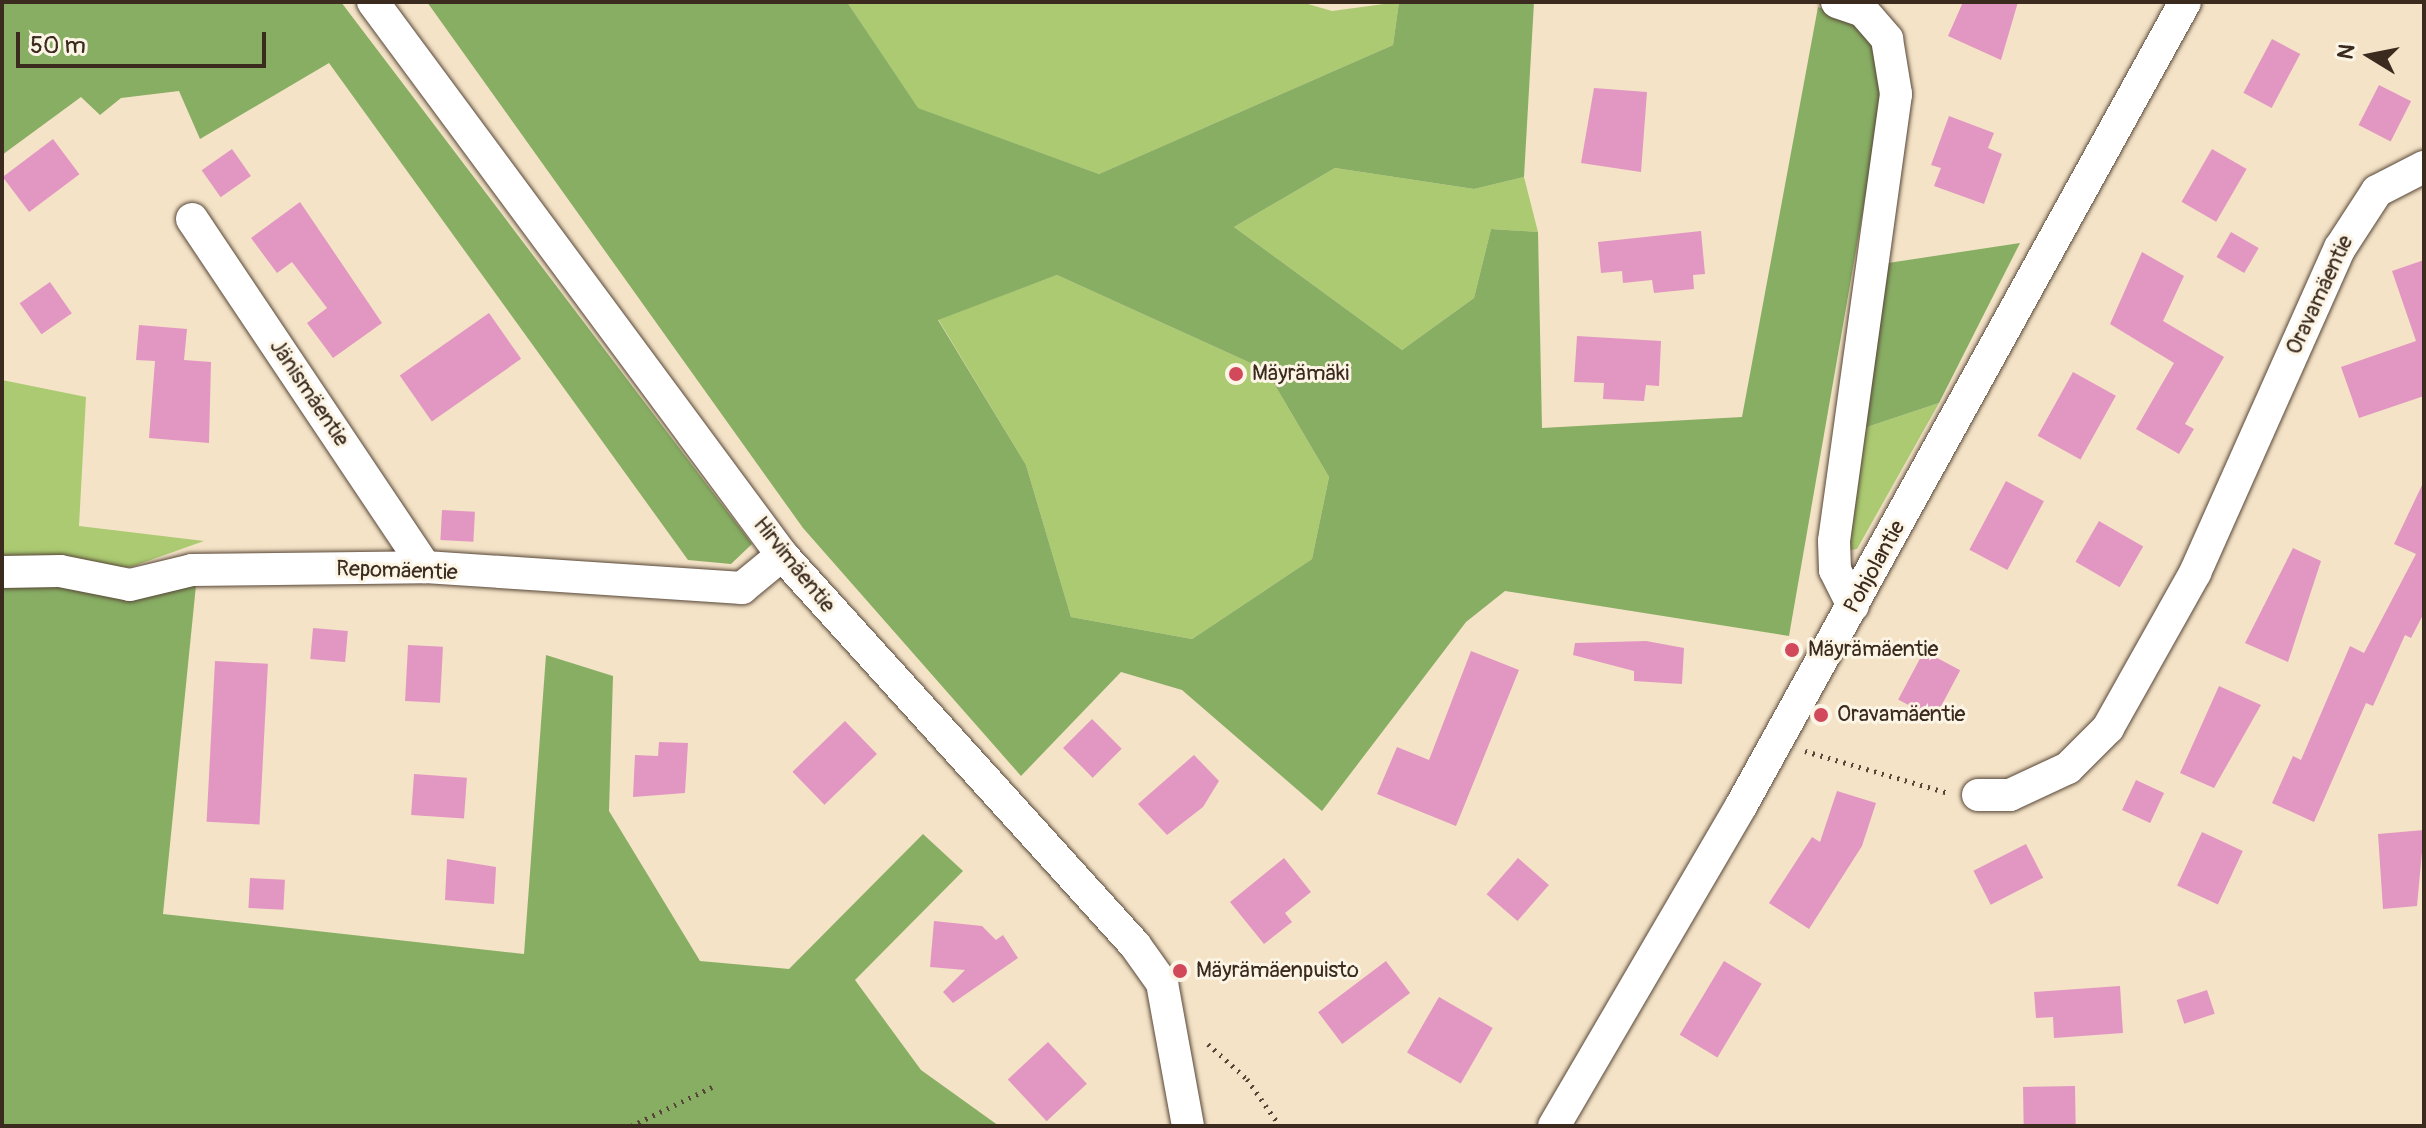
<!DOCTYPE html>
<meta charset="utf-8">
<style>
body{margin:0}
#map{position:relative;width:2426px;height:1128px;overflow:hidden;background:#f4e3c7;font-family:Pangolin,sans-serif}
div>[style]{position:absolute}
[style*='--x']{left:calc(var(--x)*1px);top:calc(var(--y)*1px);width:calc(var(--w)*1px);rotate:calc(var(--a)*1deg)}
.green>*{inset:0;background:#abca72}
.forest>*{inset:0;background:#88ae64}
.building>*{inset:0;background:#e297c2;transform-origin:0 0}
.path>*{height:5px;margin-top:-2.5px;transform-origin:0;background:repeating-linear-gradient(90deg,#574637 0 2px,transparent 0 8px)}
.roads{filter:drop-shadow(0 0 2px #574637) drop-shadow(0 0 2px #574637)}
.minor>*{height:32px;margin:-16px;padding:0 16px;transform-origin:16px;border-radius:16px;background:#fff}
.dots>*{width:22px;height:22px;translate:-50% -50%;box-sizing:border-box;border:4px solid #fcf5e5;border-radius:50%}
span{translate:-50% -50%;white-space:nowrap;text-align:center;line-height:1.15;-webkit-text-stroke:6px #fcf5e5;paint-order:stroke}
.street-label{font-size:22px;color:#3b2a1e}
.poi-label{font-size:22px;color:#3b2a1e}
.left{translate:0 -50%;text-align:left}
.frame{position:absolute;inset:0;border:4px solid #3b2a1e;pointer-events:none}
.north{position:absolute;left:2330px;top:16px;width:80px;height:80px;-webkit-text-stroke:6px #fcf5e5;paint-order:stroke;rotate:280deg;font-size:22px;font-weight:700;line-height:32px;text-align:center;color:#3b2a1e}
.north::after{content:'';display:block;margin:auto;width:28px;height:36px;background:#3b2a1e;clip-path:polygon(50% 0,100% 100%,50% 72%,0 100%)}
.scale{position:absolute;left:16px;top:32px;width:250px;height:36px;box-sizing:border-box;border:4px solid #3b2a1e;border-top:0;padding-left:10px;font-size:24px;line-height:28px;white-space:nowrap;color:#3b2a1e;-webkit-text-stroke:6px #fcf5e5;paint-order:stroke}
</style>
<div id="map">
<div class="green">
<i style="clip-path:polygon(847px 2px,1301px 2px,1332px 11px,1399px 2px,1393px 45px,1099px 174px,917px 108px)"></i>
<i style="clip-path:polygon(1335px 168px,1474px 189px,1524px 177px,1538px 232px,1491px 229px,1474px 298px,1402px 350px,1234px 227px)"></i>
<i style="clip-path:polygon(1057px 275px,1266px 370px,1329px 477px,1312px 559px,1192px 639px,1071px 617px,1026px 465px,938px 319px)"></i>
<i style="clip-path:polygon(2px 380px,86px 397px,79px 526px,204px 541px,131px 567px,2px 571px)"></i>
<i style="clip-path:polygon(1939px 403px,1857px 549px,1846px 551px,1864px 428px)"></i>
</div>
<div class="forest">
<i style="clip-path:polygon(2px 2px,341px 2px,752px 544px,731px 564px,688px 560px,329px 63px,200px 139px,179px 91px,121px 98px,100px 115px,81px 97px,2px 155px)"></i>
<i style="clip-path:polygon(evenodd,427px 2px,847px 2px,918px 108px,1099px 174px,1393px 45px,1399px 2px,1534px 2px,1524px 177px,1474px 189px,1335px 168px,1234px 227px,1402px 350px,1474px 298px,1491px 229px,1538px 232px,1542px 428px,1742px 417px,1818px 7px,1859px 24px,1873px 48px,1883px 95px,1789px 636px,1505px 591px,1466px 622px,1322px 811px,1182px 690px,1121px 672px,1021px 776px,803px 528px,427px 2px,1057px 275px,1266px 370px,1329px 477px,1312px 559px,1192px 639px,1071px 617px,1026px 465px,938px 320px,1057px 275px)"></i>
<i style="clip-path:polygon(2020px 243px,1939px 403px,1864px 428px,1888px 263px)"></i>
<i style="clip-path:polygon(2px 573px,196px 585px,163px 914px,524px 954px,546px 655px,613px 676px,609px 811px,700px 961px,789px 969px,923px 834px,963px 871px,855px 980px,921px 1070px,999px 1126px,2px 1126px)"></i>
</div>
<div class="building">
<i style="clip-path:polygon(1963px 2px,2018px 2px,2001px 60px,1948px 36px)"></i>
<i style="left:2272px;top:39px;width:32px;height:61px;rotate:28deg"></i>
<i style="left:2379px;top:85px;width:36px;height:45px;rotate:27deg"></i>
<i style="clip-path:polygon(1594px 88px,1647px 92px,1641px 172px,1581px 163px)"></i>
<i style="clip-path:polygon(1949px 116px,1994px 133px,1988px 148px,2002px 154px,1984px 204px,1934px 186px,1941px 168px,1931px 165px)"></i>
<i style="left:53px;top:139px;width:44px;height:63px;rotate:53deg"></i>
<i style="left:232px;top:149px;width:33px;height:37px;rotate:55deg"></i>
<i style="left:2212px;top:149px;width:40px;height:61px;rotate:30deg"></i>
<i style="clip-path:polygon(300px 202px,382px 323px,333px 358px,307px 323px,327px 308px,292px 262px,277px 273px,251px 238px)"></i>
<i style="clip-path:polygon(1701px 231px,1705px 274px,1693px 275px,1694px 289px,1654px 293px,1652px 280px,1623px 283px,1622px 271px,1601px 273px,1598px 242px)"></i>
<i style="left:2231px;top:232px;width:32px;height:29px;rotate:30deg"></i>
<i style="clip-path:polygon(2142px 252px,2184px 276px,2163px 321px,2224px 357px,2185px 424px,2194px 429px,2179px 454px,2136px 429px,2174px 363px,2110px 324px)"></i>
<i style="clip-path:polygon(2424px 260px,2424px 396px,2359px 418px,2341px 367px,2416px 341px,2392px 271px)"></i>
<i style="left:50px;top:282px;width:38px;height:37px;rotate:55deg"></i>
<i style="left:489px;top:313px;width:56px;height:109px;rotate:55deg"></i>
<i style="clip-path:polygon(139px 325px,187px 329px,184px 360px,211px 362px,209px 443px,149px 438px,155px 361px,136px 360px)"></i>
<i style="clip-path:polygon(1577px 336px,1661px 341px,1659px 386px,1646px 385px,1644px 401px,1603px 399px,1604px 383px,1574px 382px)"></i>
<i style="left:2073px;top:372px;width:49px;height:73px;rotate:29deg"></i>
<i style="left:2006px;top:481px;width:43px;height:78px;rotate:28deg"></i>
<i style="clip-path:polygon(2424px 481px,2424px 613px,2411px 638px,2405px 635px,2373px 706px,2366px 703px,2314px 822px,2272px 803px,2293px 756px,2301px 760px,2350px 646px,2364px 653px,2416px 554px,2394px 544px)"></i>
<i style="left:442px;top:510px;width:33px;height:30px;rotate:3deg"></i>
<i style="left:2099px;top:521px;width:51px;height:47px;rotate:30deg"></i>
<i style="clip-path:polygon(2293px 548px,2321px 561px,2288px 662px,2245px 643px)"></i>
<i style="left:313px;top:628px;width:35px;height:31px;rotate:5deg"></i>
<i style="clip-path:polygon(1646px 641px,1684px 648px,1682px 684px,1634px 681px,1634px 671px,1573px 655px,1575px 643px)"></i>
<i style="left:408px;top:645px;width:35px;height:56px;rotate:3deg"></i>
<i style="clip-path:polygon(1471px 651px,1519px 670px,1456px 826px,1377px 794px,1397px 747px,1429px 760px)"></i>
<i style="left:1924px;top:651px;width:41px;height:55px;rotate:28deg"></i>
<i style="left:215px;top:661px;width:53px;height:161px;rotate:3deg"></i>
<i style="clip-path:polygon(2219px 686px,2261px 705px,2214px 788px,2180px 773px)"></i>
<i style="left:1092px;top:719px;width:42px;height:41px;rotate:45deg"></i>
<i style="left:845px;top:721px;width:46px;height:73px;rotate:46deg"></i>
<i style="clip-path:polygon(659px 742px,688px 743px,685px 793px,633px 797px,635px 755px,658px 756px)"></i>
<i style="clip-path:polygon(1194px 755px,1219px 781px,1203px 807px,1167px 835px,1138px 804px)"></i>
<i style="left:414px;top:774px;width:53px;height:41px;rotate:4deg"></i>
<i style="left:2136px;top:780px;width:31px;height:33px;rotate:25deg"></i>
<i style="clip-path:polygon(1837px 791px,1876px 803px,1862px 846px,1809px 929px,1769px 903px,1812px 837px,1820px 842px)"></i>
<i style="clip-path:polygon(2424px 830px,2417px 906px,2383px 909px,2378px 834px)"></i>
<i style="left:2202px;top:832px;width:45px;height:59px;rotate:25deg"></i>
<i style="left:2026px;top:844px;width:38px;height:59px;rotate:63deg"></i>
<i style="clip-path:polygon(1284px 858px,1311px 892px,1285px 913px,1292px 922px,1264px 944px,1230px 902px)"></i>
<i style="left:1518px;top:858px;width:41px;height:48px;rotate:41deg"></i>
<i style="clip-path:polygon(447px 859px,496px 867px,494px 904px,445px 900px)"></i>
<i style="left:250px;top:878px;width:35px;height:30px;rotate:3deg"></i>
<i style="clip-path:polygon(934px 921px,982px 926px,996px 940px,1003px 935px,1018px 958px,953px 1003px,943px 992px,965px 970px,930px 967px)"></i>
<i style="left:1386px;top:961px;width:40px;height:85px;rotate:53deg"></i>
<i style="left:1724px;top:961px;width:44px;height:86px;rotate:31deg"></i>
<i style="clip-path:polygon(2120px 986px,2123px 1033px,2054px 1038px,2053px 1017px,2036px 1018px,2034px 992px)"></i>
<i style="left:2207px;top:990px;width:25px;height:32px;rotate:72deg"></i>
<i style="left:1439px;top:997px;width:62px;height:64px;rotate:30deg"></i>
<i style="left:1048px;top:1042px;width:57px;height:55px;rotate:47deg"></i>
<i style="left:2075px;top:1086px;width:40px;height:52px;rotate:89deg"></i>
</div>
<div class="path">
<i style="--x:1805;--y:751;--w:150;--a:16.3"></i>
<i style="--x:1208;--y:1044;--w:52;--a:41.9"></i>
<i style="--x:1247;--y:1079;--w:57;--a:54.9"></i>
<i style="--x:631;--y:1126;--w:90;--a:-25.7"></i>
</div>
<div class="roads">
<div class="minor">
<i style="--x:373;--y:2;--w:688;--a:53.51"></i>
<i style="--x:782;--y:555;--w:526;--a:47.85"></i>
<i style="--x:1135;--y:945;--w:47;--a:54.6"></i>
<i style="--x:1162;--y:983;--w:145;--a:79.7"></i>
<i style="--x:1837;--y:2;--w:28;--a:19"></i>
<i style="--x:1863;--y:11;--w:37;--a:49"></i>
<i style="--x:1887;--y:39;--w:56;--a:80.7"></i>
<i style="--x:1896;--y:94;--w:451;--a:97.9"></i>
<i style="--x:1834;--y:541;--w:29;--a:88"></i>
<i style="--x:1835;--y:570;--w:40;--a:63.4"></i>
<i style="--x:192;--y:219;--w:419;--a:56.2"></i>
<i style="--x:2;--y:572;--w:58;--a:-1"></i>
<i style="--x:60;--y:571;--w:71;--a:11.3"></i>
<i style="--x:130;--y:585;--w:64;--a:-13.6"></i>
<i style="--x:192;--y:570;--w:233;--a:-0.7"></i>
<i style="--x:425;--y:567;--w:318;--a:3.8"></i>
<i style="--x:742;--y:588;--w:52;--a:-39.5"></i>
<i style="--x:1978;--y:795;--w:32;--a:0"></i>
<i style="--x:2010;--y:795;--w:64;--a:-25"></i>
<i style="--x:2068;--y:768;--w:57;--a:-45"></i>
<i style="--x:2108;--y:728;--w:178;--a:-60.7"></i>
<i style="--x:2195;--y:573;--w:356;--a:-66"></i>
<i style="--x:2340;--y:248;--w:68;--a:-57"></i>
<i style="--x:2377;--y:191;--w:53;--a:-27.1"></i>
<i style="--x:1554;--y:1126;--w:371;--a:-59.7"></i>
<i style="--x:1741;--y:806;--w:918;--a:-61.09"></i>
</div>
</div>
<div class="dots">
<i style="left:1236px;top:374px;background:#d1495b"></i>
<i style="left:1792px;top:650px;background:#d1495b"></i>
<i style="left:1821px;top:715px;background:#d1495b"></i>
<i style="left:1180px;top:971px;background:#d1495b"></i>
</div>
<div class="street-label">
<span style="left:2320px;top:295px;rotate:-65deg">Oravamäentie</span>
<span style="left:309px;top:393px;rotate:56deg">Jänismäentie</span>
<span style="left:794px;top:565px;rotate:51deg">Hirvimäentie</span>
<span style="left:1875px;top:567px;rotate:-61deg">Pohjolantie</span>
<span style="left:397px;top:571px;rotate:2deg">Repomäentie</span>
</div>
<div class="poi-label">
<span class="left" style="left:1252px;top:374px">Mäyrämäki</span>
<span class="left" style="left:1808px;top:650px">Mäyrämäentie</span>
<span class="left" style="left:1837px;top:715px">Oravamäentie</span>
<span class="left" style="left:1196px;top:971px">Mäyrämäenpuisto</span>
</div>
<div class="frame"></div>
<div class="north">N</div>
<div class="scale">50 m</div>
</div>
